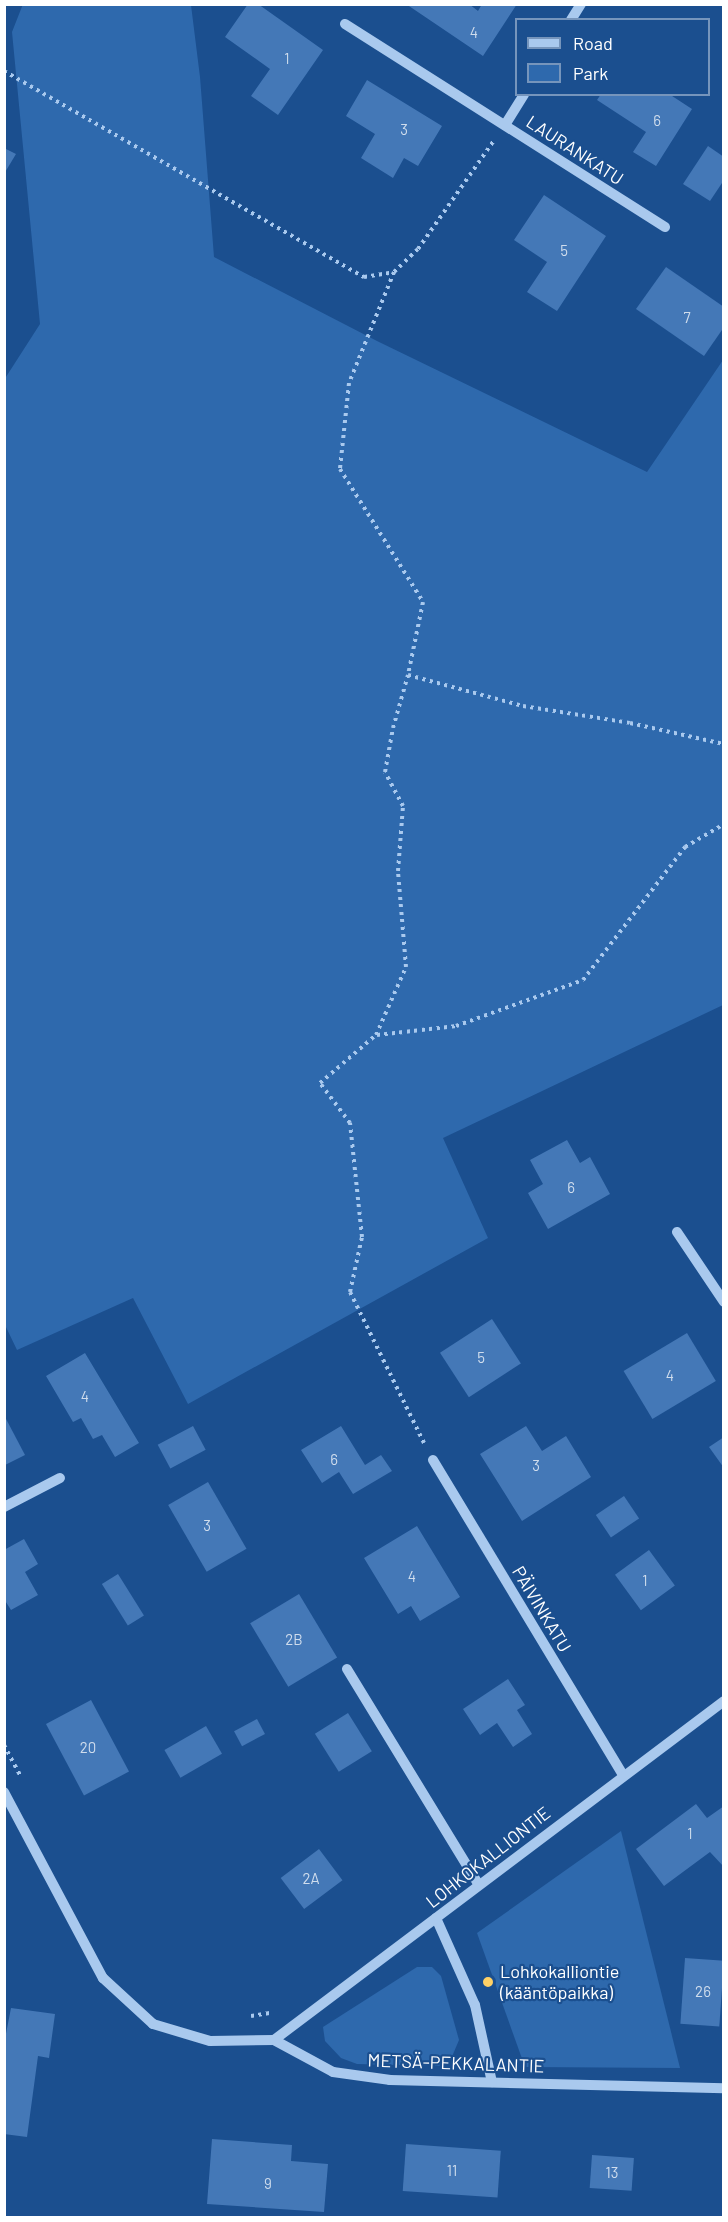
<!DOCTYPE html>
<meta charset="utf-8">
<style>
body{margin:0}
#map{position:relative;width:728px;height:2222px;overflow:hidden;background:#1b4f8f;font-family:Barlow,sans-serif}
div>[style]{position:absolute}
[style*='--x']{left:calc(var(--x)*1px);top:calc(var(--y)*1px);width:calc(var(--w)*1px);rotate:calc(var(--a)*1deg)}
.green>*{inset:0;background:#2e69ad}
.building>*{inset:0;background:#4478b7;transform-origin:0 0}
.path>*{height:4px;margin-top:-2px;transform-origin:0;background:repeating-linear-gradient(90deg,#a9c9ee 0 3px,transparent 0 7.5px)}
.minor>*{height:10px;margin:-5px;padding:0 5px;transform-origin:5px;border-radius:5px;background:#a9c9ee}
.dots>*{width:16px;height:16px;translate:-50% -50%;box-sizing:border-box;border:3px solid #1b4f8f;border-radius:50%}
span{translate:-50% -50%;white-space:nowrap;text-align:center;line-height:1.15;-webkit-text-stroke:4.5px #1b4f8f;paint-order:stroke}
.number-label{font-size:15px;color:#d0dded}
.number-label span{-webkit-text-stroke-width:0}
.street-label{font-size:18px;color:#fff}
.poi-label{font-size:18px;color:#fff}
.left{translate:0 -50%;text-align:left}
.frame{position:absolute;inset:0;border:6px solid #fff;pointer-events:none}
.legend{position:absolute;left:515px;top:18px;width:195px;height:78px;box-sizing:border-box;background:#1b4f8f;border:2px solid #7695bc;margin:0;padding:8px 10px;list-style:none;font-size:18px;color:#fff}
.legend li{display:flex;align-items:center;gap:12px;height:30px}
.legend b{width:30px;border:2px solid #7695bc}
</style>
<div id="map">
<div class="green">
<i style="clip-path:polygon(23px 4px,191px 5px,200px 77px,214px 257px,377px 341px,647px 472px,723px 360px,723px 1005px,443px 1138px,488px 1238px,188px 1404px,133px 1298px,17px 1350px,5px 1325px,4px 380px,40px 324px,12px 32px)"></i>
<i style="clip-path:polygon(621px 1831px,680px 2068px,525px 2067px,477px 1933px)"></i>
<i style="clip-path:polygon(417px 1967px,432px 1967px,441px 1976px,459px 2040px,451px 2059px,439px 2066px,357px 2064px,341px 2058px,325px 2041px,323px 2027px)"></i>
</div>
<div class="building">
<i style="clip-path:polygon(248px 4px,258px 4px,323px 50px,278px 115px,251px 96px,270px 69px,225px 37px)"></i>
<i style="clip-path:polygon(406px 4px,469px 4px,478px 11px,482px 4px,517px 4px,483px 56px)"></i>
<i style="clip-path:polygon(367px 80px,442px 126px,418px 166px,404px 158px,393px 178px,361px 158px,375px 134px,346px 116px)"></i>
<i style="clip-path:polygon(601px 94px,669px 94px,692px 109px,656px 166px,633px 152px,646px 132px,597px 100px)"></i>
<i style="clip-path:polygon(708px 146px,724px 157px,724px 180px,710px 201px,683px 184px)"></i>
<i style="clip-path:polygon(4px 148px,16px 154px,4px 174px)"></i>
<i style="clip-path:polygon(544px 195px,606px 236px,557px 311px,527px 292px,547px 262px,514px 240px)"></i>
<i style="clip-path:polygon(666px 267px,724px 307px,724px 327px,704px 356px,636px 309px)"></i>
<i style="clip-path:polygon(567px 1140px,580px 1163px,590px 1157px,610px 1194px,548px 1229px,528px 1193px,543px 1184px,530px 1160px)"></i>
<i style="left:492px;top:1319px;width:53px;height:62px;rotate:57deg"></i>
<i style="left:687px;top:1333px;width:56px;height:74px;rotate:59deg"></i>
<i style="clip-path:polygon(85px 1353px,139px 1443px,115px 1457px,102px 1435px,93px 1439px,81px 1418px,73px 1422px,46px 1376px)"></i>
<i style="clip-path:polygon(5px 1417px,25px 1455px,5px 1465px)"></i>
<i style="left:193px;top:1426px;width:27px;height:40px;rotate:62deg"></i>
<i style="clip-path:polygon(341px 1426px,365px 1465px,381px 1455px,392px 1471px,353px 1494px,339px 1472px,322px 1483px,301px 1450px)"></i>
<i style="clip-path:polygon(526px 1426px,542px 1451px,566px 1436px,591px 1477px,522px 1521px,480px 1454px)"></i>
<i style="clip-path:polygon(724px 1437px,724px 1468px,709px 1447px)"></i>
<i style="left:208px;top:1482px;width:77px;height:46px;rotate:60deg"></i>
<i style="left:624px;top:1496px;width:27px;height:34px;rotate:56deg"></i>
<i style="clip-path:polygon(417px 1526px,460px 1597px,420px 1621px,411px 1606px,398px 1614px,364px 1558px)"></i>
<i style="clip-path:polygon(24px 1539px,38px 1564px,25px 1572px,38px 1595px,11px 1610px,4px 1599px,4px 1550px)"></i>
<i style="left:649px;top:1550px;width:44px;height:42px;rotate:54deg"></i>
<i style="left:118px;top:1574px;width:49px;height:19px;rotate:58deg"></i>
<i style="left:299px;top:1594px;width:74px;height:57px;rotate:59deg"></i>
<i style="clip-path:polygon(508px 1679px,525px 1705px,517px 1710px,532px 1734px,513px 1747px,497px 1723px,480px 1735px,463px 1709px)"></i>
<i style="left:91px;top:1700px;width:81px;height:51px;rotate:62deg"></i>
<i style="left:348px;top:1713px;width:45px;height:39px;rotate:58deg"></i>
<i style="left:257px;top:1719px;width:17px;height:26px;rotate:62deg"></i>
<i style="left:206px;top:1726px;width:32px;height:48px;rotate:60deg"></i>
<i style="clip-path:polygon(696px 1804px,707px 1818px,724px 1806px,724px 1867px,710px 1852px,664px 1886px,636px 1849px)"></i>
<i style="left:319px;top:1849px;width:39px;height:48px;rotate:53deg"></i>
<i style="left:685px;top:1958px;width:39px;height:66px;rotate:4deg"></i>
<i style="clip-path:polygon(11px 2008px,55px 2014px,49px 2058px,38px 2056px,27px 2137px,4px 2134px,4px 2044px)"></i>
<i style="clip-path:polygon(212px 2139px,292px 2145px,291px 2161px,328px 2164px,324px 2212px,207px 2204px)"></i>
<i style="left:406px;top:2144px;width:95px;height:47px;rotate:4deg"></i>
<i style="left:592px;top:2155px;width:42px;height:33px;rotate:4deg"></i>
</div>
<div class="path">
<i style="--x:4;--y:71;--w:415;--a:29.8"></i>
<i style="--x:364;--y:277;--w:30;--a:-9"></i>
<i style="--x:394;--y:272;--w:33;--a:-44"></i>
<i style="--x:418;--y:249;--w:131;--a:-55"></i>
<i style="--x:394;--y:272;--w:120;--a:112.1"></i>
<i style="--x:349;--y:383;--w:86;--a:96"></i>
<i style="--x:340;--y:469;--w:157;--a:58"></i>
<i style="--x:423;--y:602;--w:75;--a:101.6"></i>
<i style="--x:377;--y:1035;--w:80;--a:-6.5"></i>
<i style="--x:456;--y:1026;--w:135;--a:-19.9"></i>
<i style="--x:583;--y:980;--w:168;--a:-52.5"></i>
<i style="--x:685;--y:847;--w:45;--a:-30.5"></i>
<i style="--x:424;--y:1443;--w:168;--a:-116.1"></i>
<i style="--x:350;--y:1292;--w:56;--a:-77.7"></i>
<i style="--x:362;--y:1237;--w:115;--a:-96"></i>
<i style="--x:350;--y:1123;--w:50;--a:-126.9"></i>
<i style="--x:320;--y:1083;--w:74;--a:-40.6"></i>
<i style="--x:376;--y:1035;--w:74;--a:-66.2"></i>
<i style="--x:406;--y:967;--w:96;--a:-94.8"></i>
<i style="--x:398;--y:871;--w:65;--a:-85.6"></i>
<i style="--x:403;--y:806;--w:38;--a:-118"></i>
<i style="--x:385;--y:772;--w:45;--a:-79.7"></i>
<i style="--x:393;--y:728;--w:55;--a:-74.2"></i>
<i style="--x:408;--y:675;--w:119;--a:15.1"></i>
<i style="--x:523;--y:706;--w:108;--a:9"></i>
<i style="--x:630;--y:723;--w:96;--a:12.6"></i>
<i style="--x:4;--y:1745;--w:36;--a:62"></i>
<i style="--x:251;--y:2016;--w:19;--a:-9"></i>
</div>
<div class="minor">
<i style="--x:571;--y:20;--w:19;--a:-58"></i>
<i style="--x:345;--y:24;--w:379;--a:32.4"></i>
<i style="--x:505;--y:125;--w:36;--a:-58"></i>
<i style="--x:677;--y:1232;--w:84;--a:56.1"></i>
<i style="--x:433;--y:1460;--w:368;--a:58.9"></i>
<i style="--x:4;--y:1507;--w:63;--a:-27.4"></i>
<i style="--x:347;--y:1669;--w:252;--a:58.6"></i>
<i style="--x:4;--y:1792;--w:211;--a:62"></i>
<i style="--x:103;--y:1978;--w:68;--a:42.6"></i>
<i style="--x:153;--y:2024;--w:59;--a:16.6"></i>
<i style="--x:210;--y:2041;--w:64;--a:-0.9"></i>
<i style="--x:274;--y:2040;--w:67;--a:28.5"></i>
<i style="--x:333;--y:2072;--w:58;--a:8"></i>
<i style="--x:390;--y:2080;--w:334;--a:1.4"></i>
<i style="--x:436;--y:1918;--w:95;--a:65.9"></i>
<i style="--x:475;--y:2005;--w:79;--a:77.6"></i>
<i style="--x:274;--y:2040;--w:563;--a:-36.99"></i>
</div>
<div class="dots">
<i style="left:488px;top:1982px;background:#ffd166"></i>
</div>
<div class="number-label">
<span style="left:474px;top:33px">4</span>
<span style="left:287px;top:59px">1</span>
<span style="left:657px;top:121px">6</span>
<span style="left:404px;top:130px">3</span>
<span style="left:564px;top:251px">5</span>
<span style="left:687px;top:318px">7</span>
<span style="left:571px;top:1188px">6</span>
<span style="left:481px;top:1358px">5</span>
<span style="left:670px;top:1376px">4</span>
<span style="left:85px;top:1397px">4</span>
<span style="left:334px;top:1460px">6</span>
<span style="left:536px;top:1466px">3</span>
<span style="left:207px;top:1526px">3</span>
<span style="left:412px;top:1577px">4</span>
<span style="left:645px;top:1581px">1</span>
<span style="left:294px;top:1640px">2B</span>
<span style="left:88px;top:1748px">20</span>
<span style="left:690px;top:1834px">1</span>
<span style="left:311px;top:1879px">2A</span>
<span style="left:703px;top:1992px">26</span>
<span style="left:452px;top:2171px">11</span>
<span style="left:612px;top:2173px">13</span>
<span style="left:268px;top:2184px">9</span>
</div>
<div class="street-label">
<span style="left:575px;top:150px;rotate:33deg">LAURANKATU</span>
<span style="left:542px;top:1609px;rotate:59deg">PÄIVINKATU</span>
<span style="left:488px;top:1857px;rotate:-38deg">LOHKOKALLIONTIE</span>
<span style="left:456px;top:2063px;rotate:2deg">METSÄ-PEKKALANTIE</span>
</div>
<div class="poi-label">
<span class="left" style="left:500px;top:1982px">Lohkokalliontie<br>(kääntöpaikka)</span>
</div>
<div class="frame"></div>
<ul class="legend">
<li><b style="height:8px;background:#a9c9ee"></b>Road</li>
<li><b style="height:16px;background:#2e69ad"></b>Park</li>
</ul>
</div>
